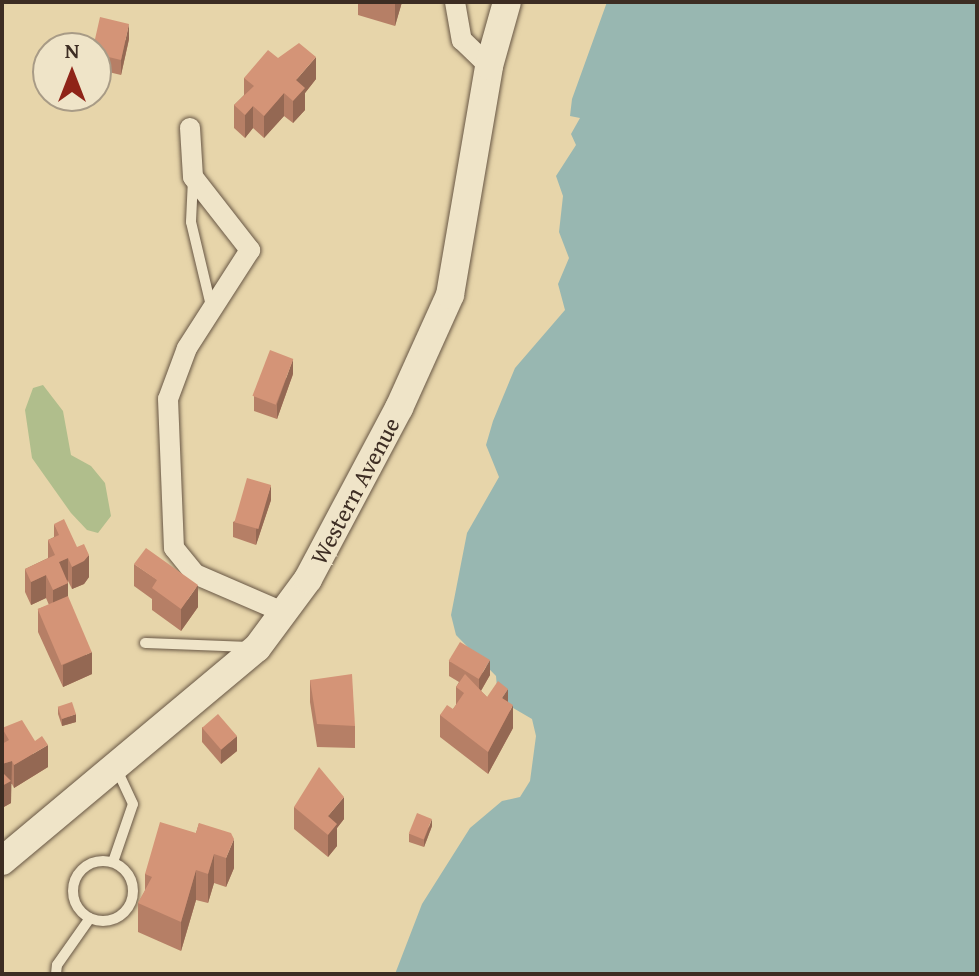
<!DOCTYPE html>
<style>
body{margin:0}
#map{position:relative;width:979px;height:976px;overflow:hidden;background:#e7d5aa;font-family:"Gentium Book Plus",serif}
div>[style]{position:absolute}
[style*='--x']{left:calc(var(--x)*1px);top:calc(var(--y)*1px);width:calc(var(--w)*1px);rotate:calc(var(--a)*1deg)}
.green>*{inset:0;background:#b0be8c}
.water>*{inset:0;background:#98b7b1}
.roads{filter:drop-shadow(0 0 2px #685745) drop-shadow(0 0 2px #685745)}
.service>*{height:10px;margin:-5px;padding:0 5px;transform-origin:5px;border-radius:5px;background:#efe4c8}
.service>.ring{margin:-5px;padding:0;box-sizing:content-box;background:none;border:10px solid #efe4c8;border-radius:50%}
.minor>*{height:20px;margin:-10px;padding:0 10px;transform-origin:10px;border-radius:10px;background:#efe4c8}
.secondary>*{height:28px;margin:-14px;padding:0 14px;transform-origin:14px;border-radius:14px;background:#efe4c8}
.wall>*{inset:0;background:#b67f66}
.shaded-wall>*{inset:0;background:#946853}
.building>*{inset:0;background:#d49477;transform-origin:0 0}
span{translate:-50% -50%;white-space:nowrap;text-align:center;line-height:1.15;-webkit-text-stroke:6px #efe4c8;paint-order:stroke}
.street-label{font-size:24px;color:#3d2d23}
.frame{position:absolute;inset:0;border:4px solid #3d2d23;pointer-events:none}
.north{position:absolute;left:32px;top:32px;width:80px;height:80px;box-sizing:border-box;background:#efe4c8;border:2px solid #a89b86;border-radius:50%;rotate:0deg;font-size:22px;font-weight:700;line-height:32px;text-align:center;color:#3d2d23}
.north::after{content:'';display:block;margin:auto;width:28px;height:36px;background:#8f2418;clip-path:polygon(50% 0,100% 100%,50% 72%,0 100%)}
</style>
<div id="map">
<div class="green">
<i style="clip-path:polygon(43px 385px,63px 411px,71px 455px,91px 466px,105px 483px,111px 516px,98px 533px,87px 530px,71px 513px,32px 458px,25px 410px,33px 388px)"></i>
</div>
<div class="water">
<i style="clip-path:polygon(607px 2px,977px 2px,977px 974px,395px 974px,422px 904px,470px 828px,502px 801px,520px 797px,530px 781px,536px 736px,532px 719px,498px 699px,496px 676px,456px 635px,451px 615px,467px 533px,499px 477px,486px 445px,493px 421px,515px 368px,565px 310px,558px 284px,569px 258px,559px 232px,563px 196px,556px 176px,576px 145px,571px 134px,580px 118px,570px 116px,572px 99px)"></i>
</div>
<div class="roads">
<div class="service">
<i style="--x:193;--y:179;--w:43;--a:92.7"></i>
<i style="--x:191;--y:222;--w:86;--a:76.6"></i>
<i style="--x:145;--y:643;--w:106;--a:2.2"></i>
<i class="ring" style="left:73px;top:861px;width:50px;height:50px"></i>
<i style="--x:113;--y:862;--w:61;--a:-71"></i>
<i style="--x:133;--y:804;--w:40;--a:-115"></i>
<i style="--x:56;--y:974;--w:9;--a:-84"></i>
<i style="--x:57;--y:965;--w:57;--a:-54.9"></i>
</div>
<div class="minor">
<i style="--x:455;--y:2;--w:39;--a:80"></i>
<i style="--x:462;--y:40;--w:37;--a:44"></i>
<i style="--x:190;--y:128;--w:49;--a:86.5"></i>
<i style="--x:193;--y:177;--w:93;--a:52"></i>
<i style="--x:250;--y:250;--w:117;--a:122.7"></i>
<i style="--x:187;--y:348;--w:54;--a:110.4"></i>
<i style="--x:168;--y:399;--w:149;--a:87.7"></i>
<i style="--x:174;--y:548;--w:33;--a:51"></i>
<i style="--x:195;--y:574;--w:98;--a:23.4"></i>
</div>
<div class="secondary">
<i style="--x:2;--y:861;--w:332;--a:-39.9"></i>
<i style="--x:257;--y:648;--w:86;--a:-53.5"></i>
<i style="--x:308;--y:579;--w:194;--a:-62"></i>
<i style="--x:399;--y:408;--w:124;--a:-65.7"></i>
<i style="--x:450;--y:295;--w:232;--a:-80.3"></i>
<i style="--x:489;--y:66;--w:66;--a:-74.3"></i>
</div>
</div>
<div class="wall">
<i style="clip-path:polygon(358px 2px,402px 2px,395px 26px,358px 15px)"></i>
<i style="clip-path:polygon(129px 39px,121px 75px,96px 69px,96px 48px)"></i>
<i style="clip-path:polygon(244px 78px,316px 79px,305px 93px,305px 110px,293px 123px,284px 116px,264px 138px,253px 128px,245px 138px,234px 128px,234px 105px,244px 95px)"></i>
<i style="clip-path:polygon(293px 374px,277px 419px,254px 411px,254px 396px)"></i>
<i style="clip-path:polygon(271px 500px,256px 545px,233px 537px,233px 522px)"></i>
<i style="clip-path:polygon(54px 524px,89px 577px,84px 584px,72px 589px,68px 581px,68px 598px,92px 674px,63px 687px,38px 632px,38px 609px,49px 605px,46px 598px,31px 605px,25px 592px,25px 569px,48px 558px,48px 540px,54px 537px)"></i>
<i style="clip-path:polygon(134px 564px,198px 607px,181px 631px,152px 610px,152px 599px,134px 586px)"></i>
<i style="clip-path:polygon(449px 661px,490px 675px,481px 691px,487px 697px,508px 702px,513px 728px,488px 774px,440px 737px,440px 715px,453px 709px,456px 705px,456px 687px,459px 682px,449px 676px)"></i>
<i style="clip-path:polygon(310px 680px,355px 726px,355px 748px,317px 747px,310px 702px)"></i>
<i style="clip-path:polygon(58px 707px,76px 722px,62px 726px,58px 714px)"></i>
<i style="clip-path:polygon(202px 727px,237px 751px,221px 764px,202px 742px)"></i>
<i style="clip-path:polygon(2px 728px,48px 767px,14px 788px,12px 784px,11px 784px,11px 803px,2px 808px)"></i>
<i style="clip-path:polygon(294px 807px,344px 819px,337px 828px,337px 846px,328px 857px,294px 829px)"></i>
<i style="clip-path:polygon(199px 823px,234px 868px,226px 887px,214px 883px,208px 903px,196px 900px,181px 951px,138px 932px,138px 903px,145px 891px,145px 874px,196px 833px)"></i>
<i style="clip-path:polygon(432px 826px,424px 847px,409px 842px,409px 834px)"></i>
</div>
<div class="shaded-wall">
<i style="clip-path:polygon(395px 2px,402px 2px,395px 26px)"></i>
<i style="clip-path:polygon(129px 24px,129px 39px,121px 75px,121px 60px)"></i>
<i style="clip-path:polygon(316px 57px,316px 79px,305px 93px,305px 110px,293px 123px,293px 101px,296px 80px)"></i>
<i style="clip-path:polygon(284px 93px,284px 116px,264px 138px,264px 116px)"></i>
<i style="clip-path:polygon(253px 106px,253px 128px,245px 138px,245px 115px)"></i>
<i style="clip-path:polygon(293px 359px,293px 374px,277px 419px,277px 404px)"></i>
<i style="clip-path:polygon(271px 485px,271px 500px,256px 545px,256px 530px)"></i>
<i style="clip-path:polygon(89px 555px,89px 577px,84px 584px,72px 589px,72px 567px)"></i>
<i style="clip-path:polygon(68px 558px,68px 580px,59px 585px,59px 562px)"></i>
<i style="clip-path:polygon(46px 575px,46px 598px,31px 605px,31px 582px)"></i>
<i style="clip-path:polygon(68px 583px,68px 605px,53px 612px,53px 590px)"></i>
<i style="clip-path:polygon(198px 585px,198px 607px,181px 631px,181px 609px)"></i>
<i style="clip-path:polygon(92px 652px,92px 674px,63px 687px,63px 665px)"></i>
<i style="clip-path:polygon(490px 660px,490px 675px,479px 694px,479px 679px)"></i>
<i style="clip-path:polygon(508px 689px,508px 711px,502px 698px)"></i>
<i style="clip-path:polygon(513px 705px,513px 728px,488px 774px,488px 752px)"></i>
<i style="clip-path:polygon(76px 714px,76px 722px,62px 726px,62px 719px)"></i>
<i style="clip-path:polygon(237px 736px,237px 751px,221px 764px,221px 749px)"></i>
<i style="clip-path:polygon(48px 745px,48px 767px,14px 788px,14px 765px)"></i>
<i style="clip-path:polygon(12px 761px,11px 803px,2px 808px,2px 764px)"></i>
<i style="clip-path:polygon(344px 797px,344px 819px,337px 828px,337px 846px,328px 857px,328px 816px)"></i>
<i style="clip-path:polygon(432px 819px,432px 826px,424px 847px,424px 840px)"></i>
<i style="clip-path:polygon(234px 839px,234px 868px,226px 887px,226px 858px)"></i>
<i style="clip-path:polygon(214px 854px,214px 883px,208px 903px,208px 874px)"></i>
<i style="clip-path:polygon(196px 870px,196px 900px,181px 951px,181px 922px)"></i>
</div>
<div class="building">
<i style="clip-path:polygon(100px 17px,129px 24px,121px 60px,96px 54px,96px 48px,93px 48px)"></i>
<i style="clip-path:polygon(299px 43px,316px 57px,296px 80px,305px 88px,293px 101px,284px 93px,264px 116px,253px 106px,245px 115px,234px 105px,254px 86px,244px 78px,268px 50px,278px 58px)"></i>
<i style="left:270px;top:350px;width:25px;height:49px;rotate:21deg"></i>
<i style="left:247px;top:478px;width:25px;height:46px;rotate:16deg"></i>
<i style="clip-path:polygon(64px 519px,77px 547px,84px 544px,89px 555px,84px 561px,72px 567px,68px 558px,59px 562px,68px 583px,53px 590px,46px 575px,31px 582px,25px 569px,55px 555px,48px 540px,59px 535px,54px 524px)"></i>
<i style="clip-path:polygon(146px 548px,198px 585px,181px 609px,152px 588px,157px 580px,134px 564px)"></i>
<i style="left:68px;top:596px;width:61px;height:33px;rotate:67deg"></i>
<i style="left:460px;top:642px;width:35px;height:22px;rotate:31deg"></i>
<i style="clip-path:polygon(352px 674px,355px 726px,317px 724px,310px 680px)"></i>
<i style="clip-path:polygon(465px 674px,487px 697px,498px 681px,508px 689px,502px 698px,513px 705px,488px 752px,440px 715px,447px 705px,453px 709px,464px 693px,456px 687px)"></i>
<i style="left:72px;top:702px;width:13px;height:15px;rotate:72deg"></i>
<i style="left:218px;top:714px;width:29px;height:21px;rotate:49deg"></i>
<i style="clip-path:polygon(22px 720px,35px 741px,42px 736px,48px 745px,14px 765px,12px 761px,2px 764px,2px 744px,9px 740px,2px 728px)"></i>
<i style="clip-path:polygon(319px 767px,344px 797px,328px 816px,337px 824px,328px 835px,294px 807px)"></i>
<i style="clip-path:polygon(2px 772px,11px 781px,2px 786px)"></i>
<i style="left:417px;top:813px;width:16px;height:22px;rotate:22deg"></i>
<i style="clip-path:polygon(160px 822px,196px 833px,199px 823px,231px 833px,234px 839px,226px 858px,214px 854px,208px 874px,196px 870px,181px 922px,138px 903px,152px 877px,145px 874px)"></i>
</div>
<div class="street-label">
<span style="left:355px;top:491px;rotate:-62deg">Western Avenue</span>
</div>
<div class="frame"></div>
<div class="north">N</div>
</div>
